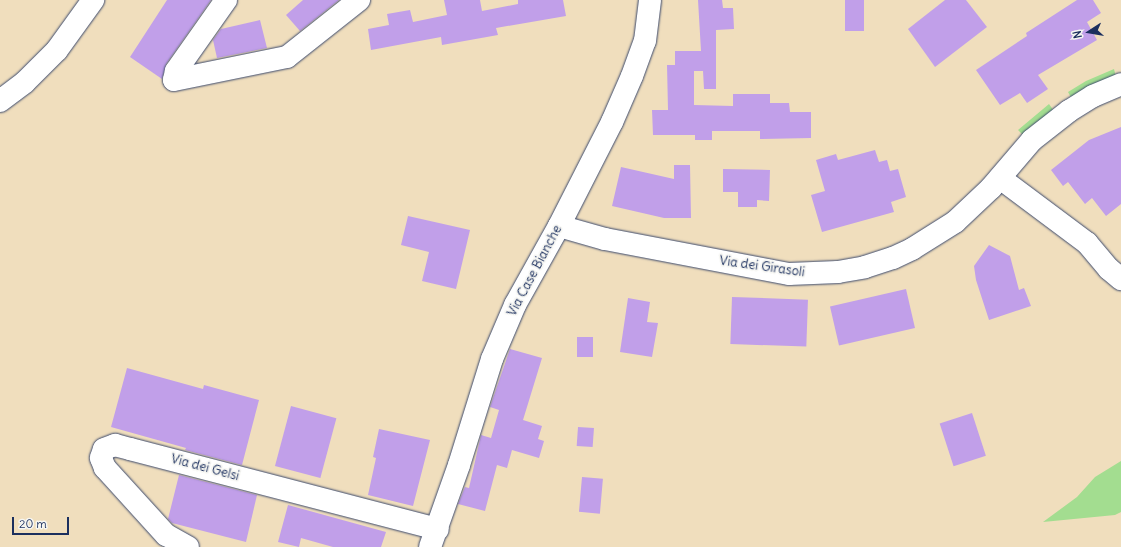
<!DOCTYPE html>
<style>
body{margin:0}
#map{position:relative;width:1121px;height:547px;overflow:hidden;background:#f0debd;font-family:Delius,sans-serif}
div>[style]{position:absolute}
[style*='--x']{left:calc(var(--x)*1px);top:calc(var(--y)*1px);width:calc(var(--w)*1px);rotate:calc(var(--a)*1deg)}
.green>*{inset:0;background:#a3dd90}
.building>*{inset:0;background:#c19fe9;transform-origin:0 0}
.roads{filter:drop-shadow(0 0 1px #3b496c) drop-shadow(0 0 1px #3b496c)}
.minor>*{height:22px;margin:-11px;padding:0 11px;transform-origin:11px;border-radius:11px;background:#fff}
.major>*{height:22px;margin:-11px;padding:0 11px;transform-origin:11px;border-radius:11px;background:#fff}
span{translate:-50% -50%;white-space:nowrap;text-align:center;line-height:1.15;-webkit-text-stroke:3.5px #f6f6f2;paint-order:stroke}
.street-label{font-size:13px;color:#1b2f5e}
.north{position:absolute;left:1069px;top:12px;width:40px;height:40px;-webkit-text-stroke:3px #f6f6f2;paint-order:stroke;rotate:258deg;font-size:11px;font-weight:700;line-height:16px;text-align:center;color:#1b2f5e}
.north::after{content:'';display:block;margin:auto;width:14px;height:18px;background:#1b2f5e;clip-path:polygon(50% 0,100% 100%,50% 72%,0 100%)}
.scale{position:absolute;left:12px;top:517px;width:57px;height:18px;box-sizing:border-box;border:2px solid #1b2f5e;border-top:0;padding-left:5px;font-size:12px;line-height:14px;white-space:nowrap;color:#1b2f5e;-webkit-text-stroke:3px #f6f6f2;paint-order:stroke}
</style>
<div id="map">
<div class="green">
<i style="clip-path:polygon(1114px 69px,1116px 77px,1072px 99px,1068px 92px,1086px 81px)"></i>
<i style="clip-path:polygon(1049px 104px,1054px 111px,1031px 126px,1023px 135px,1018px 130px)"></i>
<i style="clip-path:polygon(1121px 461px,1121px 512px,1115px 515px,1043px 522px,1077px 497px,1095px 477px)"></i>
</div>
<div class="building">
<i style="clip-path:polygon(167px 0,211px 0,166px 64px,162px 79px,130px 57px)"></i>
<i style="clip-path:polygon(303px 0,339px 0,300px 31px,286px 15px)"></i>
<i style="clip-path:polygon(444px 0,480px 0,482px 11px,518px 4px,518px 0,563px 0,566px 16px,496px 28px,498px 35px,442px 45px,441px 37px,371px 50px,368px 29px,389px 25px,387px 14px,410px 10px,413px 22px,447px 15px)"></i>
<i style="clip-path:polygon(698px 0,722px 0,723px 8px,733px 8px,734px 29px,716px 30px,716px 89px,704px 89px,703px 71px,694px 71px,694px 105px,733px 106px,733px 94px,770px 94px,770px 103px,789px 103px,790px 112px,811px 112px,811px 138px,760px 139px,760px 131px,712px 131px,712px 140px,695px 140px,695px 135px,653px 135px,652px 110px,668px 110px,667px 65px,675px 65px,675px 51px,701px 51px)"></i>
<i style="left:845px;top:0;width:19px;height:31px"></i>
<i style="clip-path:polygon(945px 0,966px 0,987px 27px,935px 67px,908px 29px)"></i>
<i style="clip-path:polygon(1077px 0,1093px 0,1101px 13px,1087px 22px,1097px 40px,1038px 75px,1048px 89px,1027px 103px,1020px 93px,1000px 105px,976px 70px,1027px 36px,1026px 33px)"></i>
<i style="clip-path:polygon(260px 20px,267px 48px,217px 58px,213px 40px,221px 29px)"></i>
<i style="clip-path:polygon(1121px 127px,1121px 204px,1106px 216px,1092px 198px,1085px 204px,1068px 182px,1063px 186px,1051px 170px,1089px 140px)"></i>
<i style="clip-path:polygon(875px 150px,879px 162px,887px 160px,890px 171px,898px 169px,906px 197px,891px 202px,894px 212px,822px 232px,811px 195px,825px 191px,816px 160px,836px 154px,838px 160px)"></i>
<i style="clip-path:polygon(674px 165px,690px 165px,691px 218px,664px 218px,612px 206px,621px 167px,674px 179px)"></i>
<i style="clip-path:polygon(723px 169px,770px 170px,769px 201px,757px 200px,757px 207px,738px 207px,738px 192px,723px 192px)"></i>
<i style="clip-path:polygon(408px 216px,470px 230px,456px 289px,422px 281px,429px 252px,401px 245px)"></i>
<i style="clip-path:polygon(989px 245px,1010px 256px,1019px 290px,1024px 288px,1031px 306px,989px 320px,976px 280px,974px 266px)"></i>
<i style="left:906px;top:289px;width:40px;height:78px;rotate:77deg"></i>
<i style="left:732px;top:297px;width:76px;height:47px;rotate:2deg"></i>
<i style="clip-path:polygon(628px 298px,650px 302px,647px 322px,658px 323px,652px 357px,620px 352px)"></i>
<i style="left:577px;top:337px;width:16px;height:20px"></i>
<i style="clip-path:polygon(510px 349px,542px 358px,523px 420px,542px 426px,538px 439px,544px 441px,539px 458px,512px 450px,507px 468px,497px 465px,485px 511px,458px 504px,465px 487px,469px 488px,481px 435px,491px 438px,499px 410px,490px 407px)"></i>
<i style="clip-path:polygon(127px 368px,203px 389px,204px 385px,259px 400px,242px 465px,185px 450px,186px 448px,111px 427px)"></i>
<i style="left:291px;top:406px;width:47px;height:62px;rotate:15deg"></i>
<i style="left:972px;top:413px;width:45px;height:34px;rotate:72deg"></i>
<i style="left:578px;top:427px;width:16px;height:19px;rotate:4deg"></i>
<i style="clip-path:polygon(379px 429px,430px 440px,413px 506px,368px 495px,376px 458px,373px 457px)"></i>
<i style="clip-path:polygon(179px 475px,257px 495px,246px 542px,172px 523px,168px 519px)"></i>
<i style="left:582px;top:477px;width:21px;height:35px;rotate:5deg"></i>
<i style="clip-path:polygon(288px 505px,386px 532px,381px 547px,333px 547px,301px 538px,299px 547px,278px 542px)"></i>
</div>
<div class="roads">
<div class="minor">
<i style="--x:226;--y:0;--w:87;--a:125.2"></i>
<i style="--x:176;--y:71;--w:9;--a:103"></i>
<i style="--x:174;--y:80;--w:115;--a:-11.5"></i>
<i style="--x:287;--y:57;--w:92;--a:-38.4"></i>
<i style="--x:1000;--y:178;--w:109;--a:36.8"></i>
<i style="--x:1087;--y:243;--w:34;--a:50"></i>
<i style="--x:1109;--y:269;--w:16;--a:40"></i>
<i style="--x:559;--y:226;--w:48;--a:15.8"></i>
<i style="--x:605;--y:239;--w:187;--a:10.8"></i>
<i style="--x:789;--y:274;--w:49;--a:-2.3"></i>
<i style="--x:838;--y:272;--w:27;--a:-10"></i>
<i style="--x:865;--y:267;--w:29;--a:-18"></i>
<i style="--x:893;--y:258;--w:21;--a:-25"></i>
<i style="--x:912;--y:249;--w:51;--a:-32.1"></i>
<i style="--x:955;--y:222;--w:50;--a:-43.4"></i>
<i style="--x:991;--y:188;--w:63;--a:-49.5"></i>
<i style="--x:1032;--y:140;--w:47;--a:-38.1"></i>
<i style="--x:1069;--y:111;--w:28;--a:-32"></i>
<i style="--x:1093;--y:96;--w:30;--a:-23"></i>
<i style="--x:188;--y:547;--w:25;--a:-151"></i>
<i style="--x:166;--y:535;--w:91;--a:-132.3"></i>
<i style="--x:105;--y:468;--w:11;--a:-112"></i>
<i style="--x:101;--y:458;--w:9;--a:-72"></i>
<i style="--x:104;--y:449;--w:12;--a:-20"></i>
<i style="--x:115;--y:445;--w:16;--a:15"></i>
<i style="--x:130;--y:449;--w:318;--a:14.6"></i>
<i style="--x:430;--y:547;--w:87;--a:-70.5"></i>
<i style="--x:459;--y:465;--w:111;--a:-72.7"></i>
<i style="--x:492;--y:359;--w:59;--a:-66.9"></i>
<i style="--x:515;--y:305;--w:90;--a:-60.9"></i>
<i style="--x:559;--y:226;--w:117;--a:-63"></i>
<i style="--x:612;--y:122;--w:50;--a:-66.5"></i>
<i style="--x:632;--y:76;--w:37;--a:-70"></i>
<i style="--x:645;--y:41;--w:41;--a:-83"></i>
</div>
<div class="major">
<i style="--x:0;--y:101;--w:31;--a:-37"></i>
<i style="--x:25;--y:82;--w:45;--a:-45"></i>
<i style="--x:57;--y:50;--w:62;--a:-54.2"></i>
</div>
</div>
<div class="street-label">
<span style="left:762px;top:267px;rotate:8deg">Via dei Girasoli</span>
<span style="left:535px;top:271px;rotate:-62deg">Via Case Bianche</span>
<span style="left:205px;top:468px;rotate:15deg">Via dei Gelsi</span>
</div>
<div class="north">N</div>
<div class="scale">20 m</div>
</div>
